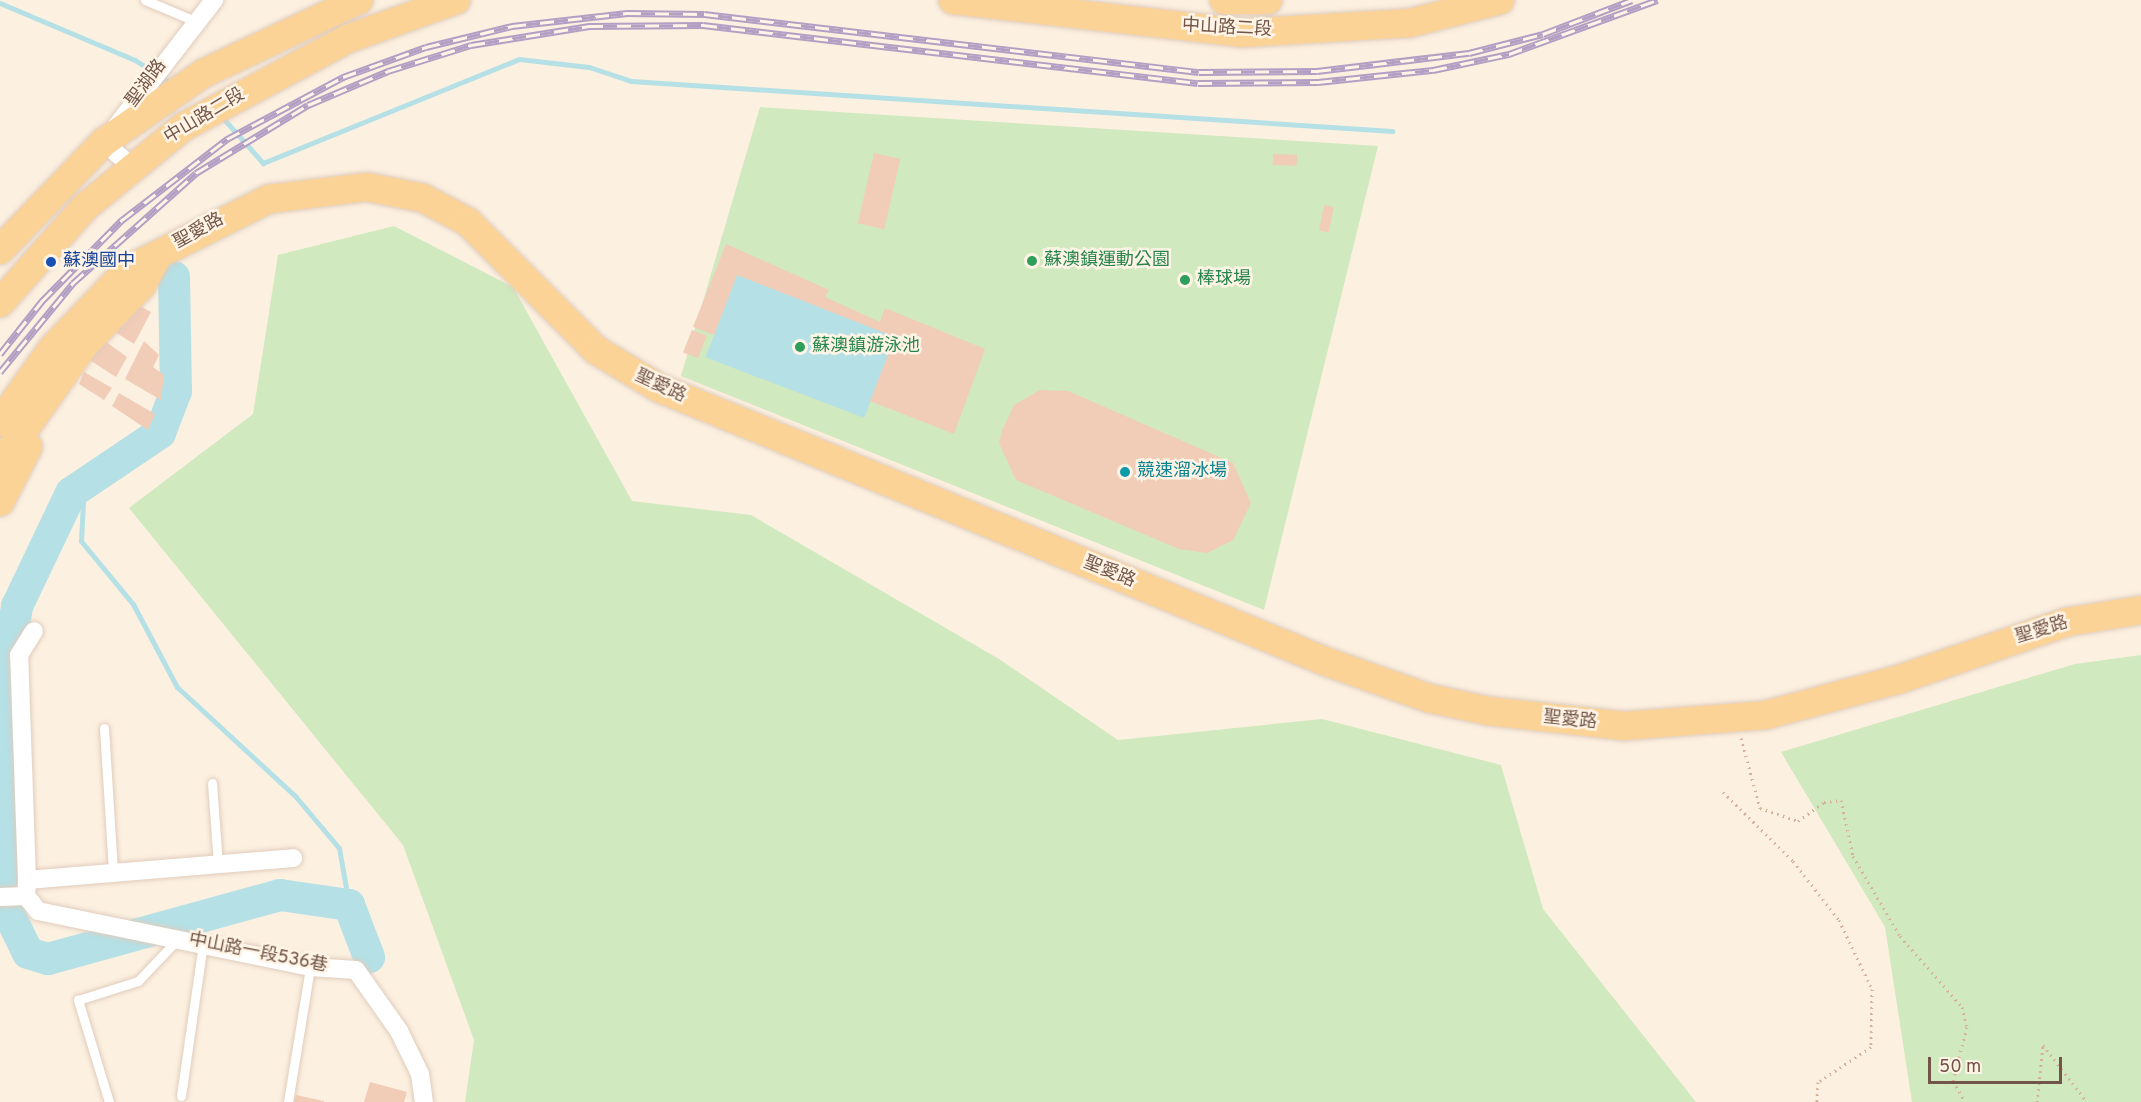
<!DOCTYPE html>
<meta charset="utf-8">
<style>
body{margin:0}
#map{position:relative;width:2141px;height:1102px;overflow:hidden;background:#fcf0e0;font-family:Overpass,"Noto Sans TC",sans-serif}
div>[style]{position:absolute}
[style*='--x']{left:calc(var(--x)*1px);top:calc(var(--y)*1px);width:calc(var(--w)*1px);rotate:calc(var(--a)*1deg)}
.green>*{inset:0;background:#d1e9bf}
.water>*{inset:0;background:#b5e0e5;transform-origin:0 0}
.stream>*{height:5px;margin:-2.5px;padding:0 2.5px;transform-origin:2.5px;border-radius:2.5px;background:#b5e0e5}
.river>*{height:32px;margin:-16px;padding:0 16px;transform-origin:16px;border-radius:16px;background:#b5e0e5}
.building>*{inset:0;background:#f1ccb7;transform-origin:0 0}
.path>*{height:3px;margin-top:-1.5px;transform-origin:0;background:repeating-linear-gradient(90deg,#d6b09b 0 1.5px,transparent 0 6px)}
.roads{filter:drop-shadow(0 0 2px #e0ccbc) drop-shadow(0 0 2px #e0ccbc)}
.service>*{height:9px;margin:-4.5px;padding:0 4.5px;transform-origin:4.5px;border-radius:4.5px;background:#fff}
.minor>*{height:18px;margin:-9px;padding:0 9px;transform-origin:9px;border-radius:9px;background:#fff}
.primary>*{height:28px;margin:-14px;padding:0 14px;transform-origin:14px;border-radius:14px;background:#fcd397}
.rail>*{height:7px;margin-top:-3.5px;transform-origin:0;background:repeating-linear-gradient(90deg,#fff4e6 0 14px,#b29fc4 0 28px);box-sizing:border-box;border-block:2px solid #b29fc4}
.dots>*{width:16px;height:16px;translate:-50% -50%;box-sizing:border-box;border:3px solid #fff4e6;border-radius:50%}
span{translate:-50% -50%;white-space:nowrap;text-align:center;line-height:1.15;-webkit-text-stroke:5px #fff4e6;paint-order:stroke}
.street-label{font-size:18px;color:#725547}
.leisure-label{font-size:18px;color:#27864d}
.left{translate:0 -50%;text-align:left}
.transit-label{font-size:18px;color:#164399}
.culture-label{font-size:18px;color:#0d838f}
.scale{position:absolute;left:1928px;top:1057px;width:134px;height:27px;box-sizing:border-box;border:3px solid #725547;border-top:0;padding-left:8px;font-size:18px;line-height:21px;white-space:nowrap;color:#725547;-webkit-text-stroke:4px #fff4e6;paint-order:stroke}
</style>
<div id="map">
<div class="green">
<i style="clip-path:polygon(760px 107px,1378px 146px,1264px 610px,681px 376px)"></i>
<i style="clip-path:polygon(394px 226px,513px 287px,632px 501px,751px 515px,999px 659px,1118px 740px,1322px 719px,1501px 765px,1543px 909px,1696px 1102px,465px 1102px,474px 1040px,403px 845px,129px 508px,253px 414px,278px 255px)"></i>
<i style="clip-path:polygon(2141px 655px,2141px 1102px,1912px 1102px,1885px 927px,1781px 752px,2075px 664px)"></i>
</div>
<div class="water">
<i style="left:737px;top:275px;width:170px;height:88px;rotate:21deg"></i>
</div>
<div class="stream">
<i style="--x:0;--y:3;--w:147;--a:22.9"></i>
<i style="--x:135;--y:60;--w:44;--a:33"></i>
<i style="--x:222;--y:117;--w:62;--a:48.3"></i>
<i style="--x:263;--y:163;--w:276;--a:-22.1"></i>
<i style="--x:519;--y:59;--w:70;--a:6.5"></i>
<i style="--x:589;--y:67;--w:44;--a:18.4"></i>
<i style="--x:631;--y:81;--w:763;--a:3.76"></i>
<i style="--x:84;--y:482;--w:59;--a:92.9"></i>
<i style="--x:81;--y:541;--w:82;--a:50.5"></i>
<i style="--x:133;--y:604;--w:94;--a:62.1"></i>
<i style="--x:177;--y:687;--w:162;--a:42.7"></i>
<i style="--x:296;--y:797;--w:67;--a:49.9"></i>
<i style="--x:339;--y:848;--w:58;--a:80"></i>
</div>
<div class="river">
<i style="--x:174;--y:277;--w:114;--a:89"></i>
<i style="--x:176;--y:391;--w:45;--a:110.9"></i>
<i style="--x:160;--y:433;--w:107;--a:146"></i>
<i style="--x:71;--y:493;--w:125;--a:115.5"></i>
<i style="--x:17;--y:606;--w:69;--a:98.4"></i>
<i style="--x:7;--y:674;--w:154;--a:87.8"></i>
<i style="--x:13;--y:828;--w:60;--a:99.6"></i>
<i style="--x:3;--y:887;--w:21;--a:82"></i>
<i style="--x:6;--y:908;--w:50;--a:63.9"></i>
<i style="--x:28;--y:953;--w:21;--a:17"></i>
<i style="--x:48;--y:959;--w:241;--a:-15.4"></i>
<i style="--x:280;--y:895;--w:70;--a:8.2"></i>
<i style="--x:349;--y:905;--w:56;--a:69"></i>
</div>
<div class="building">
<i style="left:874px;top:153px;width:27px;height:72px;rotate:13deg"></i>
<i style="left:1273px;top:154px;width:24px;height:11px;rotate:2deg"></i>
<i style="left:1324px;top:205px;width:10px;height:26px;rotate:11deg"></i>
<i style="clip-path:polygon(726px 244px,829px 290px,825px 297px,880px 322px,885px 308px,985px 349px,954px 434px,870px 401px,895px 337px,737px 275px,714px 335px,693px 327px)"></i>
<i style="clip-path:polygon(136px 304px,151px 312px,134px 344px,112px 330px,119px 319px,126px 323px)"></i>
<i style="left:692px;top:330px;width:16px;height:24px;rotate:22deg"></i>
<i style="clip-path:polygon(102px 339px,127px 357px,116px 377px,88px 359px)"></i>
<i style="clip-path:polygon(144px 341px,159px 355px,153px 367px,164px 375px,161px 400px,125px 379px)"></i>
<i style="clip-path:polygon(84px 372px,112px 388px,104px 400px,79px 384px)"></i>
<i style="clip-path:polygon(1040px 390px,1068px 391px,1233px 463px,1251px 503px,1233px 540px,1207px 553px,1179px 549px,1016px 480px,999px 443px,1002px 431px,1014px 405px)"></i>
<i style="clip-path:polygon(119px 393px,155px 414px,148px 430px,112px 406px)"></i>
<i style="clip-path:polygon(370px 1082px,407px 1092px,404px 1102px,364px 1102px)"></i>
<i style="clip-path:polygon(296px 1095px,324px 1101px,324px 1102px,294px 1102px)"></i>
</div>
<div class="path">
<i style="--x:1741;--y:738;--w:73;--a:74.8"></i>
<i style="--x:1760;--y:808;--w:40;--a:18.9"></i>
<i style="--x:1798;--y:821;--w:32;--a:-36"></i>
<i style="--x:1824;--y:802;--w:17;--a:-7"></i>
<i style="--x:1841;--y:800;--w:57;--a:77.9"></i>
<i style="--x:1853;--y:856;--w:93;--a:59.6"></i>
<i style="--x:1900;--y:936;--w:94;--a:48.9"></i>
<i style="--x:1962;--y:1007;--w:21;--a:76"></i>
<i style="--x:1967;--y:1027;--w:56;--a:104.5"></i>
<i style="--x:1953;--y:1081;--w:24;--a:60"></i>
<i style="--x:1723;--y:792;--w:98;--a:44.6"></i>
<i style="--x:1793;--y:861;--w:75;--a:52.1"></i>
<i style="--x:1839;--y:920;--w:76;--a:64.4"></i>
<i style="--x:1872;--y:989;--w:58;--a:91"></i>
<i style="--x:1871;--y:1047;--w:64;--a:146.6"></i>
<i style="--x:1818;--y:1082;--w:20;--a:93"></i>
<i style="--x:2037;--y:1102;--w:57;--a:-84"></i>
<i style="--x:2043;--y:1045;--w:72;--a:52.3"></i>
</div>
<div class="roads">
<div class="service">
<i style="--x:145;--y:0;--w:54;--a:22.8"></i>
<i style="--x:104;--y:728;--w:144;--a:86.4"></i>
<i style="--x:212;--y:783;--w:81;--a:85.8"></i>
<i style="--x:181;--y:1096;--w:155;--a:-81.8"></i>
<i style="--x:109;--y:1102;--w:107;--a:-106.9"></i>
<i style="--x:78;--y:1000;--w:63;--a:-17.6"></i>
<i style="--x:138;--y:981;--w:57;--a:-46.4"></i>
<i style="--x:288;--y:1102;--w:137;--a:-80.7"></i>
</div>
<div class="minor">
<i style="--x:130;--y:165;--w:35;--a:-139"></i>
<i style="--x:104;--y:142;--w:180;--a:-52.2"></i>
<i style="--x:27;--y:880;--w:225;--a:-92"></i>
<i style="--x:19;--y:655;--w:28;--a:-58"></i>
<i style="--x:26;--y:896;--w:19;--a:51"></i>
<i style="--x:38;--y:911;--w:278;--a:11.6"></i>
<i style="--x:310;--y:967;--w:46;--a:3.7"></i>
<i style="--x:356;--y:970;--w:75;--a:54.8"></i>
<i style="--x:399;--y:1031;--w:48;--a:64"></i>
<i style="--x:420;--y:1074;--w:28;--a:82"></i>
<i style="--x:26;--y:896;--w:16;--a:-86"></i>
<i style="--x:27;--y:880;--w:267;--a:-4.7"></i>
<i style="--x:0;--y:897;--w:26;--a:-2"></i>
</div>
<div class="primary">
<i style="--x:953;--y:0;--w:291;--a:6.5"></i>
<i style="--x:1242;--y:33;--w:168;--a:-3.4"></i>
<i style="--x:1410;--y:23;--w:93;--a:-14.3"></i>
<i style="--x:1224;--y:0;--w:44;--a:0"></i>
<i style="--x:0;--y:250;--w:150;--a:-46.1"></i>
<i style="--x:104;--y:142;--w:121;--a:-34.6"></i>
<i style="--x:204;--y:73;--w:171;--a:-25.2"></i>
<i style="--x:0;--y:303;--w:128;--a:-48.5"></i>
<i style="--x:85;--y:207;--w:127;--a:-39.2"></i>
<i style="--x:183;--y:127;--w:186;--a:-28.2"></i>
<i style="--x:347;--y:39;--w:116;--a:-19.7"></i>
<i style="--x:0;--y:422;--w:91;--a:-54.4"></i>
<i style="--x:53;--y:348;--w:110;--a:-46.1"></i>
<i style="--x:129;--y:269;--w:157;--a:-26.6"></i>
<i style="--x:269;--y:199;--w:99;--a:-7"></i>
<i style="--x:367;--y:187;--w:57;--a:11.1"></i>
<i style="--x:423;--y:198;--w:51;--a:28.1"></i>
<i style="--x:468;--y:222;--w:181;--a:45"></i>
<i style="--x:596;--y:350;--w:74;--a:31.1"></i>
<i style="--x:659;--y:388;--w:722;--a:22.3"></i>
<i style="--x:1327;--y:662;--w:107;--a:19.6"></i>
<i style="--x:1428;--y:698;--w:61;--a:12.2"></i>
<i style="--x:1488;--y:711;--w:137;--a:6.3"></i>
<i style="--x:1624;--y:726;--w:142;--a:-4.4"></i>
<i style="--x:1766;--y:715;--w:136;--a:-15"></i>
<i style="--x:1897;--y:680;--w:180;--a:-18.8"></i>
<i style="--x:2067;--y:622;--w:75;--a:-9.2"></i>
<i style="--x:0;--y:464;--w:147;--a:-54.7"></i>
<i style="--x:85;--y:344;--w:81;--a:-46"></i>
<i style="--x:141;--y:286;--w:35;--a:-61"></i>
<i style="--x:0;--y:502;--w:62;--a:-63"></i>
</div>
</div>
<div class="rail">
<i style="--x:0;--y:354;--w:68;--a:-51.6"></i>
<i style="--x:42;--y:301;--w:114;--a:-45.4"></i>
<i style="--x:122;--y:220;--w:133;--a:-37.6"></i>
<i style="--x:227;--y:139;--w:132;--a:-28.1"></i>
<i style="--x:343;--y:77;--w:88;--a:-19.9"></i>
<i style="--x:426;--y:47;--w:89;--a:-13.7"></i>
<i style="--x:512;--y:26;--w:116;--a:-6.4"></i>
<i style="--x:627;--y:13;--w:77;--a:0.7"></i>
<i style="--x:704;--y:14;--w:498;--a:6.7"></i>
<i style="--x:1199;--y:72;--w:118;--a:-0.5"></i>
<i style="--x:1317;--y:71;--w:153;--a:-6.8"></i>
<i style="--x:1469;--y:53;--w:76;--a:-14.4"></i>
<i style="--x:1543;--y:34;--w:95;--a:-20.9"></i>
<i style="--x:0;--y:372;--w:115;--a:-50.6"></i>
<i style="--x:73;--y:283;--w:165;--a:-41.8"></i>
<i style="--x:196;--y:173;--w:131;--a:-31.3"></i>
<i style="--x:308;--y:105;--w:87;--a:-23"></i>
<i style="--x:388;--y:71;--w:87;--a:-17.4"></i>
<i style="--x:471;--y:45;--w:120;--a:-9.1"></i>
<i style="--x:589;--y:26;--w:114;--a:-0.5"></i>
<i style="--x:703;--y:25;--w:498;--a:6.7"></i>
<i style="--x:1198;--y:83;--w:120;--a:-0.5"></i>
<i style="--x:1318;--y:82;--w:116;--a:-6"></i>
<i style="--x:1433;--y:70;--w:78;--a:-11.9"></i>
<i style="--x:1509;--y:54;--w:158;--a:-20"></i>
</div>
<div class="dots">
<i style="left:1032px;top:261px;background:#2e9e5b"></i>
<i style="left:51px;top:262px;background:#1a4fb4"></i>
<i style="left:1185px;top:280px;background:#2e9e5b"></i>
<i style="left:800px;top:347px;background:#2e9e5b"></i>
<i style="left:1125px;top:472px;background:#0f9aa8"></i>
</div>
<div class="street-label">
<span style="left:1227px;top:29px;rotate:3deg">中山路二段</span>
<span style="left:147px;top:84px;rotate:-53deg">聖湖路</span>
<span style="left:205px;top:117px;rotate:-31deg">中山路二段</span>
<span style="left:199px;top:232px;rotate:-29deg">聖愛路</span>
<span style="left:660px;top:387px;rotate:25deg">聖愛路</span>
<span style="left:1109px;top:573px;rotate:22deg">聖愛路</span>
<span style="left:2042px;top:631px;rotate:-17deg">聖愛路</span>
<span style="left:1570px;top:721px;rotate:6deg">聖愛路</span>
<span style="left:258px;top:954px;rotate:11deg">中山路一段536巷</span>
</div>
<div class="leisure-label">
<span class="left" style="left:1044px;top:261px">蘇澳鎮運動公園</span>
<span class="left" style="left:1197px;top:280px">棒球場</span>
<span class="left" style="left:812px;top:347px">蘇澳鎮游泳池</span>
</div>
<div class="transit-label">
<span class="left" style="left:63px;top:262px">蘇澳國中</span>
</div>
<div class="culture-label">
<span class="left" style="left:1137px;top:472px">競速溜冰場</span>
</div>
<div class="scale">50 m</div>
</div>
